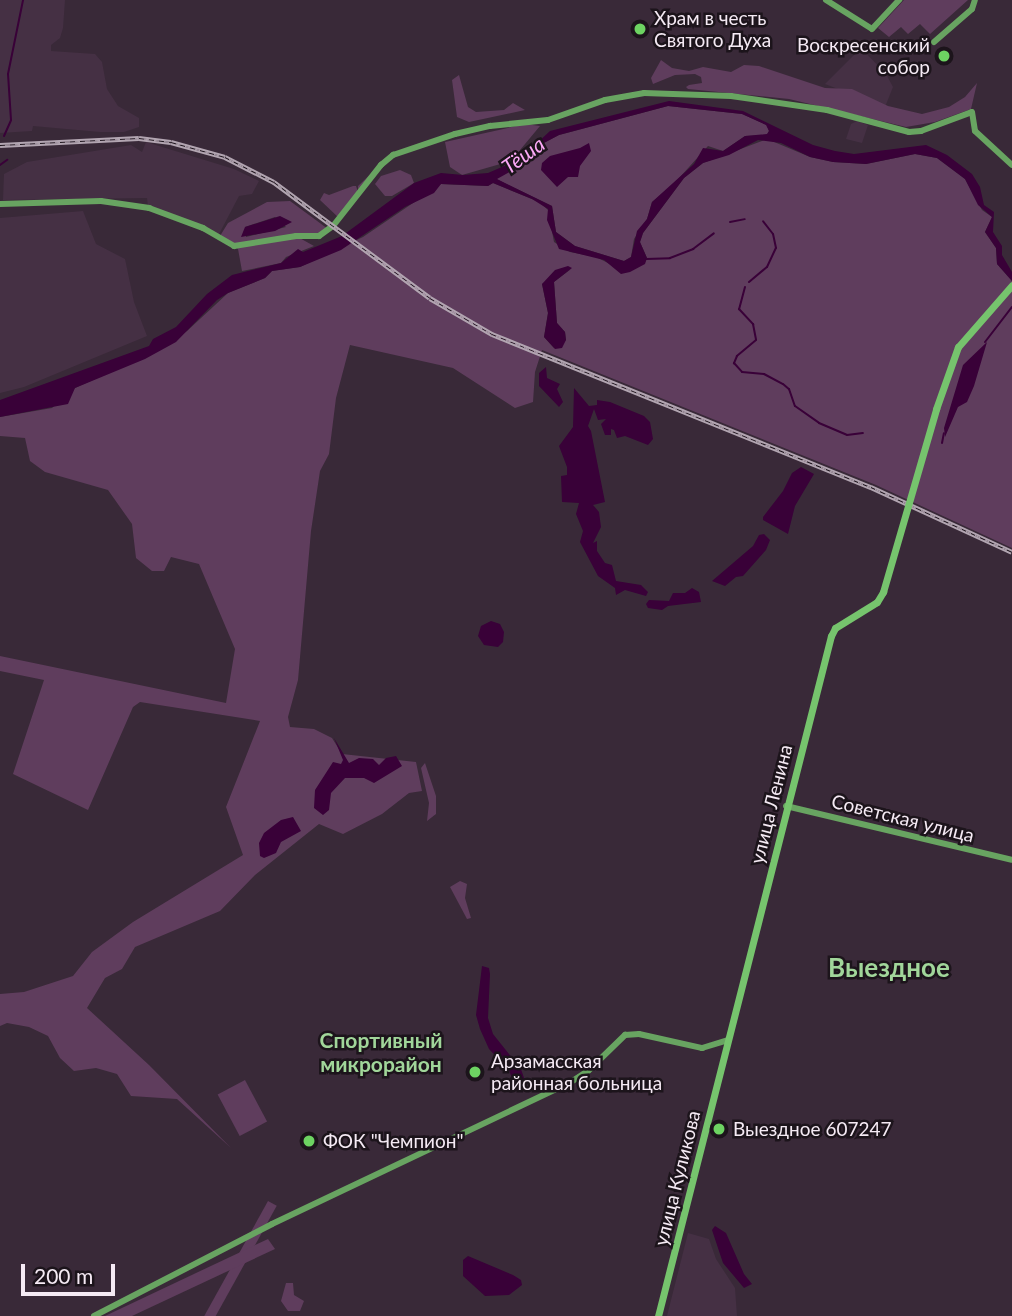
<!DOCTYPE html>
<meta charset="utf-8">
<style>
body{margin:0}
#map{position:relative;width:1012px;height:1316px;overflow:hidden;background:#392938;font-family:Lato,sans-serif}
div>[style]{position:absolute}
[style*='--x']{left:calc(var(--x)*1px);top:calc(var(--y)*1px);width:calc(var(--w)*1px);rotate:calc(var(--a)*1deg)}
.built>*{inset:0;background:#453044}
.green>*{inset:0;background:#5f3d5d;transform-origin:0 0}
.water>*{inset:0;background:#390138}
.stream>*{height:2px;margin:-1px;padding:0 1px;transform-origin:1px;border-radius:1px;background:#390138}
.secondary>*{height:6px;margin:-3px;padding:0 3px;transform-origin:3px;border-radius:3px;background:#68a461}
.primary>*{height:7px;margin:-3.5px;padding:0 3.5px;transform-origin:3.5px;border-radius:3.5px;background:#76c46d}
.rail>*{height:4.5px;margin-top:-2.25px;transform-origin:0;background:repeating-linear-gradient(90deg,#1c141b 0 5px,#b2a5b1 0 10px);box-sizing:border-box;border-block:2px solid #b2a5b1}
.primary-bridge>*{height:7px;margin:-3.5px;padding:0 3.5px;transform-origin:3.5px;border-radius:3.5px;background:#76c46d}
.dots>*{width:19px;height:19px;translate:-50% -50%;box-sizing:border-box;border:4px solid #1c141b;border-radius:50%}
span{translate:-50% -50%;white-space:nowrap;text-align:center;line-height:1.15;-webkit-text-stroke:5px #1c141b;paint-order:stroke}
.poi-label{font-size:19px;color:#f5eaf4}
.left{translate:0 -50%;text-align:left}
.right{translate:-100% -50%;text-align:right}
.street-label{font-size:19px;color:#f5eaf4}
.water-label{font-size:21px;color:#fca9f7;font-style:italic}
.neighbourhood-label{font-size:21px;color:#a1d69a;font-weight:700}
.district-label{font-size:26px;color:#a1d69a;font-weight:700}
.scale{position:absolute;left:21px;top:1264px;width:94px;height:32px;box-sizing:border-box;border:4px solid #f5eaf4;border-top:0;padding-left:9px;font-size:21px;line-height:24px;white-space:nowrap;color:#f5eaf4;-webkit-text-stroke:5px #1c141b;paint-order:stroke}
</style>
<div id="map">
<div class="built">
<i style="clip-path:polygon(0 0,65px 0,63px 28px,60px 38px,51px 45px,51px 51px,95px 54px,102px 62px,107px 89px,118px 106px,139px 118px,139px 127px,124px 132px,100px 132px,33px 126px,32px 131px,0 133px)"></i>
<i style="clip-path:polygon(861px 48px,886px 74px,893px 87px,885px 107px,825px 84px)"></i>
<i style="clip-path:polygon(857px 121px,868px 125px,862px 143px,846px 139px,851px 124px)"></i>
<i style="clip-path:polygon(146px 142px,234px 169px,259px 181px,252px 194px,239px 196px,218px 236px,148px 206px,147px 198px,3px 200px,4px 174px,27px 162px,131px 145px,142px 152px)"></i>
<i style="clip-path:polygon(83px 211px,96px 244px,125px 259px,134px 302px,147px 336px,24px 387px,0 393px,0 218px)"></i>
<i style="clip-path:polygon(688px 1233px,709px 1239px,716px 1259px,735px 1288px,737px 1316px,667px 1316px)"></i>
</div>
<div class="green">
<i style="clip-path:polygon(904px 0,968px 0,930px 34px,920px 24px,908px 34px,901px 27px,889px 37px,878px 28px)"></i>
<i style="clip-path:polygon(661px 60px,672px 68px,689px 71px,703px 67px,731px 72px,744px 65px,759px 66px,825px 88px,852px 89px,888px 106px,922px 114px,949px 107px,965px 97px,977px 83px,971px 109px,935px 122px,906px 127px,789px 99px,688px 89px,686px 87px,689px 85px,702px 83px,701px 77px,695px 74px,675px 75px,653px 84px,651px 78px)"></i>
<i style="clip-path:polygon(459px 75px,468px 107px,476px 112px,504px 110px,513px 103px,525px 110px,469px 122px,457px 117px,452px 80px)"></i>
<i style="clip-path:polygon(668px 106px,742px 114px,767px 125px,769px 131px,767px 135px,745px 136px,723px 151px,708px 146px,671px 187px,652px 202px,647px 219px,634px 239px,631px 257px,624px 261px,575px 246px,556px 232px,552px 206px,496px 179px,540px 145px,559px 135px)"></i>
<i style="clip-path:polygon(525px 124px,540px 126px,520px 150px,518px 159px,462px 175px,450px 167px,445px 142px)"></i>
<i style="clip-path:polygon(evenodd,767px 139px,810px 157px,833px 162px,866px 164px,915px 154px,937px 158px,965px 179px,982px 210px,992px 217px,985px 232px,996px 248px,997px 264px,1012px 281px,1012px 548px,876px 485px,542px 350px,535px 372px,533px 402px,515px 408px,453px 368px,350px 345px,336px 398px,329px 454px,320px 471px,311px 531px,298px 680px,288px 717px,290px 727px,314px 729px,332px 738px,342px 754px,416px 762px,422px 791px,409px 793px,382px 814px,343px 834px,319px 824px,255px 875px,220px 911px,135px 947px,122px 969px,105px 978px,87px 1008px,149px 1065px,231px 1148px,177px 1099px,131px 1096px,117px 1074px,96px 1068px,74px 1071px,60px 1058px,48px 1036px,29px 1027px,7px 1023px,0 1026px,0 994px,24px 992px,73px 976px,92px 952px,133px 922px,243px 855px,226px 807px,260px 721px,140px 702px,133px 707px,88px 810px,13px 774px,44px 680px,0 671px,0 656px,226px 703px,235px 649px,199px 564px,171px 557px,164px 571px,152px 571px,136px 558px,132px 524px,108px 490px,45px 472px,30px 461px,25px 438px,0 436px,0 417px,52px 408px,75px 388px,157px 351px,187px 331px,228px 293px,265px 278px,272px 271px,300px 267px,363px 237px,441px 184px,488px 186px,493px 183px,539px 202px,548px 210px,554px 242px,570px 252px,596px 257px,610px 264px,647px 258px,640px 242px,643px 233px,684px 178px,703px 163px,767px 139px,571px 269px,554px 282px,557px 323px,565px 332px,566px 340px,554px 348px,544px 337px,548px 313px,542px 284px,571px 269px)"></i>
<i style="clip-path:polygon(380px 165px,339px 218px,320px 200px,324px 193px,329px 195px,353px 186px,356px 186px,358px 192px,358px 186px)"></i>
<i style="clip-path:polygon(400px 170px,411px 175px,414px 183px,392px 196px,385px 196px,375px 184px,381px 176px)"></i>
<i style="clip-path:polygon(evenodd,290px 201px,328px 229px,320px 234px,296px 236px,314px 246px,286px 257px,281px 263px,242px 271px,238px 249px,220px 236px,228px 223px,267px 202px,290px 201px,275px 217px,286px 227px,246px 237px,245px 227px,275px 217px)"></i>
<i style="clip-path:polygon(425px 763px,436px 796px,436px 814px,427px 821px,429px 803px,421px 768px)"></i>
<i style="clip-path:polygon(460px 881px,467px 884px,465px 898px,471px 918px,467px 919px,450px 887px)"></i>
<i style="left:245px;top:1080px;width:47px;height:31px;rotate:62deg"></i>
<i style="left:268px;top:1201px;width:10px;height:264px;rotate:29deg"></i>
<i style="clip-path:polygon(268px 1239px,275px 1249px,132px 1316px,105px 1316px)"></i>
<i style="clip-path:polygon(286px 1283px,293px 1283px,294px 1295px,304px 1301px,300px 1311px,288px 1311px,281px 1301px)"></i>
</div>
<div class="water">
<i style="clip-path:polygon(evenodd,669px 101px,743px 111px,813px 145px,835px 151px,854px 154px,926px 145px,947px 155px,972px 174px,980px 187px,984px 205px,994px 212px,993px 232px,1002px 246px,1002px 255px,1012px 272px,1012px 281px,997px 264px,996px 248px,985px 232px,992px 217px,978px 205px,965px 179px,937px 158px,915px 154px,866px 164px,833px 162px,810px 157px,781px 143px,758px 140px,729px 155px,703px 163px,684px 178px,643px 233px,640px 242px,647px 258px,645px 264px,630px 272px,621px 274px,604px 260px,559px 249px,547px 220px,548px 209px,532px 199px,493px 183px,488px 186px,441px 184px,434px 193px,405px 207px,341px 250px,300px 267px,272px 271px,265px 278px,228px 293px,217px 300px,176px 342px,145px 359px,75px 388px,68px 404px,0 417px,0 400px,149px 346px,153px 339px,176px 327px,207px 294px,232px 275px,281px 263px,298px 249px,303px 252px,342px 236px,414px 183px,441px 173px,463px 175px,488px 173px,520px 159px,550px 131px,669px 101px,668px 106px,742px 114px,766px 125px,769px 131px,767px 134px,745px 136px,723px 151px,703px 148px,694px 164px,652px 202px,647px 219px,637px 231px,631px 257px,624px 261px,575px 246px,556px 232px,552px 206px,497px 179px,513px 170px,540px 145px,559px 135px,668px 106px)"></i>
<i style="clip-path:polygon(589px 143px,591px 151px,580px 166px,578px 177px,568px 177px,557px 187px,541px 170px,542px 163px,550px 156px,580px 148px)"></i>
<i style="clip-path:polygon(280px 216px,292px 222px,275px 231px,241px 237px,245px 227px)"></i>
<i style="clip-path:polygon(568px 266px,572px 268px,554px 282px,557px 323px,565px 332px,566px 340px,562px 348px,555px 349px,544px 337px,548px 313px,542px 284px,555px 270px)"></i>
<i style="clip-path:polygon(987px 342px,974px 386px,967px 402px,958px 407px,945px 437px,944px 428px,963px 365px)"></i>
<i style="clip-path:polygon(546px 367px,547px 378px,560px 384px,557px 389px,563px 402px,559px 407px,539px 386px,539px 373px)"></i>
<i style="clip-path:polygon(574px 388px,589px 406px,597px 405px,597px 400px,610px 402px,644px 416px,650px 422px,653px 439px,648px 445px,625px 436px,617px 438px,614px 430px,611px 429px,611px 435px,605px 435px,601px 424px,606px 419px,598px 420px,594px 409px,588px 426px,591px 431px,605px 502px,593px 505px,599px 512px,601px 527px,593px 543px,597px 541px,597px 551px,605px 563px,612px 565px,616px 581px,641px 585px,648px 592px,646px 596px,625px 590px,616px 595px,615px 588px,598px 576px,580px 542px,583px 531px,576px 514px,579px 503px,562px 502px,561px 476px,567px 475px,567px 467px,559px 446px,573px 427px)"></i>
<i style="clip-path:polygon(801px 467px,814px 474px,795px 506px,788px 534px,763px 520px,763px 517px,783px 491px,792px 473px)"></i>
<i style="clip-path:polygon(764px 534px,770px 540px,766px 550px,743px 576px,736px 577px,725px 586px,712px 581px,753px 546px,759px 535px)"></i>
<i style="clip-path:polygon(692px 588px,699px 592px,701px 602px,668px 606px,662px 610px,648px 608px,646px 604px,649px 600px,669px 601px,673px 593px,685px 593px)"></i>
<i style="clip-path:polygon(491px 621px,500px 624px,504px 632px,503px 642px,498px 647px,484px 645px,478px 636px,481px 626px)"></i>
<i style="clip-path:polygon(334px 738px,349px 763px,359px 758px,373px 759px,379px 765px,386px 758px,396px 756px,402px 766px,374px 783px,364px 778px,345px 778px,331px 793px,329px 810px,323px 815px,314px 808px,315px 790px,333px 762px,341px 764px,343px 760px)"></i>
<i style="clip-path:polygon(293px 817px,301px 831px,281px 842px,276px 853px,264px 858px,260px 856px,259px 843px,264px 833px,281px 820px)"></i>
<i style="clip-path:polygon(482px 966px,489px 968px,490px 974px,488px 1018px,493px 1034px,521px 1069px,527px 1087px,522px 1092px,516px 1090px,509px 1070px,489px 1049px,480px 1029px,476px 1015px)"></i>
<i style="clip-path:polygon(715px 1226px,726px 1233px,744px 1274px,752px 1284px,744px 1288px,723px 1263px,712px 1230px)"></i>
<i style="clip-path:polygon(468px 1256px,513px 1275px,521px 1280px,522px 1285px,509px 1295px,485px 1296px,463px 1276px,463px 1260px)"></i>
</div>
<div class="stream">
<i style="--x:4;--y:136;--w:17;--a:-66"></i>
<i style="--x:11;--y:120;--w:46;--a:-93.7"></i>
<i style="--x:8;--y:74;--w:76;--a:-78.5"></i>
<i style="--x:0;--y:165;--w:9;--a:-36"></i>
<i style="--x:730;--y:222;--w:15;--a:-11"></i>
<i style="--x:646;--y:259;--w:24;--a:-2"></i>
<i style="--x:670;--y:258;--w:25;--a:-21"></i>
<i style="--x:693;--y:249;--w:26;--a:-37"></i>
<i style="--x:749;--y:282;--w:23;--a:-40"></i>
<i style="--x:767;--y:267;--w:21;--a:-65"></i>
<i style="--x:776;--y:248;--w:14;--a:-102"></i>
<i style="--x:773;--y:234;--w:16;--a:-128"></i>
<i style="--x:745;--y:287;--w:23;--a:105"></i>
<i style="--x:739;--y:309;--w:21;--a:47"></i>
<i style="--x:753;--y:324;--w:16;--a:79"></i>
<i style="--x:756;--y:340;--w:25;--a:140"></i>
<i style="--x:737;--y:356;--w:8;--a:113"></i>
<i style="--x:734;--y:363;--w:12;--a:48"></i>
<i style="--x:742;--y:372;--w:22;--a:5"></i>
<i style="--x:764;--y:374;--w:21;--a:28"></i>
<i style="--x:783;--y:384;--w:8;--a:40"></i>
<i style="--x:789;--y:389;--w:18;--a:71"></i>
<i style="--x:795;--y:406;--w:29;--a:35"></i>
<i style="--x:819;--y:423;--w:30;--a:23"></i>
<i style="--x:847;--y:435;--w:16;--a:-7"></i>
<i style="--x:985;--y:342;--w:44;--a:-52.4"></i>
<i style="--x:942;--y:443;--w:10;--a:-79"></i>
</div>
<div class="secondary">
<i style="--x:826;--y:0;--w:54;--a:32.2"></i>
<i style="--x:872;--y:29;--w:40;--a:-47"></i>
<i style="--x:934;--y:42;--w:50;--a:-41"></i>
<i style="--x:972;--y:9;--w:9;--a:-72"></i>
<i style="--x:0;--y:204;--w:101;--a:-1.7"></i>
<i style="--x:101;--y:201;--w:49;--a:8.3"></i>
<i style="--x:149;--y:208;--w:58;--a:20.3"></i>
<i style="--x:203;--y:228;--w:36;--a:30"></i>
<i style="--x:234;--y:246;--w:63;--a:-9.2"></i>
<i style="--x:296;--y:236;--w:23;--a:0"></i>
<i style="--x:319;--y:236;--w:17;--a:-36"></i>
<i style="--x:333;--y:226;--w:78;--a:-51.8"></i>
<i style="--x:381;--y:165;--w:16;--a:-40"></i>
<i style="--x:393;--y:155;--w:65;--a:-18.7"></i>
<i style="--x:455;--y:134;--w:36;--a:-13"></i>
<i style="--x:490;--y:126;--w:58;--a:-5.9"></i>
<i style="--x:548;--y:120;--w:60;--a:-19.3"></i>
<i style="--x:605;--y:100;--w:40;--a:-10"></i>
<i style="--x:644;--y:93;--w:87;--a:2"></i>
<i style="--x:731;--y:96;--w:97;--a:8.3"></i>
<i style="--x:827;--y:110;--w:85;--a:15"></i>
<i style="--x:909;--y:132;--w:12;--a:-5"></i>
<i style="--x:921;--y:131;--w:54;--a:-20.4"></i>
<i style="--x:972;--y:112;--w:19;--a:81"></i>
<i style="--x:975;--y:131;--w:50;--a:42.6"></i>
<i style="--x:786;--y:806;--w:232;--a:13.4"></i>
<i style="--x:94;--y:1316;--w:200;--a:-27.3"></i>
<i style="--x:272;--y:1224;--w:331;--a:-25.4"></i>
<i style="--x:571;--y:1082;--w:20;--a:-33"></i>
<i style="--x:588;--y:1071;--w:52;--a:-44.2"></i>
<i style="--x:625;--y:1035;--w:14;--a:-4"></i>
<i style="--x:639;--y:1034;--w:65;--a:12.5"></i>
<i style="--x:702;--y:1048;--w:27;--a:-17"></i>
</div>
<div class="primary">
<i style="--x:936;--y:409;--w:66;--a:-70.5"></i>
<i style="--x:958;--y:347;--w:82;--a:-48.9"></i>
<i style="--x:658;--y:1316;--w:702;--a:-75.73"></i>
<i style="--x:831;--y:636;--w:9;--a:-63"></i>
<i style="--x:835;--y:628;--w:49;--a:-31.8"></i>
<i style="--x:877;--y:602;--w:12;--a:-59"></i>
</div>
<div class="rail">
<i style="--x:0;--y:145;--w:139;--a:-2.9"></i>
<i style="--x:139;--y:138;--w:32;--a:7"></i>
<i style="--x:171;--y:142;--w:56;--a:15.5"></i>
<i style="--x:225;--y:157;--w:55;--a:27"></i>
<i style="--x:274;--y:182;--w:194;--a:36.6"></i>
<i style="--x:430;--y:298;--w:72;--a:30.1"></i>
<i style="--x:492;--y:334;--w:409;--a:22"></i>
<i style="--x:871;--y:487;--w:155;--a:24.7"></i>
</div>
<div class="primary-bridge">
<i style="--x:883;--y:592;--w:191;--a:-73.8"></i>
</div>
<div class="dots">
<i style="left:640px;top:29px;background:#6dd362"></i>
<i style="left:944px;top:56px;background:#6dd362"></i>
<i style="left:475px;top:1072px;background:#6dd362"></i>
<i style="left:719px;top:1129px;background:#6dd362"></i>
<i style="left:309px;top:1141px;background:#6dd362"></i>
</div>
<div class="poi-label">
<span class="left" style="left:654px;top:29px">Храм в честь<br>Святого Духа</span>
<span class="right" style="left:930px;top:56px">Воскресенский<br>собор</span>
<span class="left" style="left:491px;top:1072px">Арзамасская<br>районная больница</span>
<span class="left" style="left:733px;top:1129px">Выездное 607247</span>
<span class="left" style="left:323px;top:1141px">ФОК "Чемпион"</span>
</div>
<div class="street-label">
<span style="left:771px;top:804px;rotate:-76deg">улица Ленина</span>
<span style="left:903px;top:818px;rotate:14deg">Советская улица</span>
<span style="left:677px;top:1178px;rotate:-76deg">улица Куликова</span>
</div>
<div class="water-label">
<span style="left:523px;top:155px;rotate:-36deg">Тёша</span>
</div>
<div class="neighbourhood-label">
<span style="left:381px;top:1052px">Спортивный<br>микрорайон</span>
</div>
<div class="district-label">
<span style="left:889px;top:968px">Выездное</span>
</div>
<div class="scale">200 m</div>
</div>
